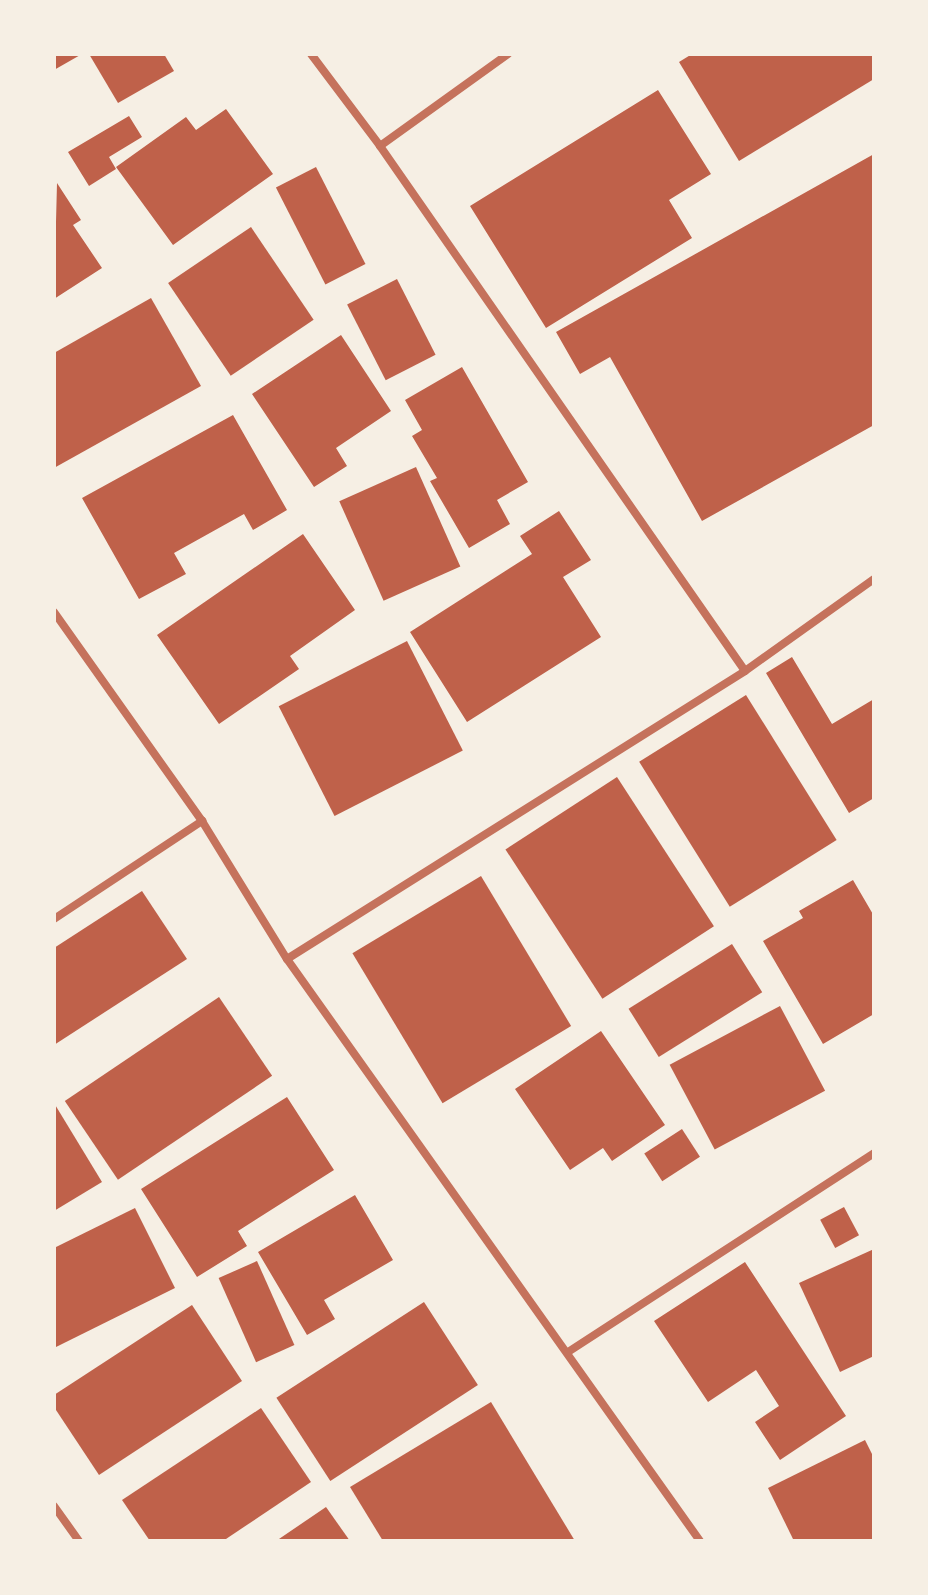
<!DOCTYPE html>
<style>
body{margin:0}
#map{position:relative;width:928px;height:1595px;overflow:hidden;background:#f6efe4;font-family:Roboto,sans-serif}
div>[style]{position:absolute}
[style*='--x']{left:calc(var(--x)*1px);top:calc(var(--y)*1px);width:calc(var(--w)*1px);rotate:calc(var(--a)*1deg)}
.building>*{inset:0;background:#bf614a;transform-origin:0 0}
.minor>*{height:8px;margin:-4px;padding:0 4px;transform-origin:4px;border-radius:4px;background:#c5725c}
span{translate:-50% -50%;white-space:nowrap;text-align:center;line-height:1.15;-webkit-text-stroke:7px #f6efe4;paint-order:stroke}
.frame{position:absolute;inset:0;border:56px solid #f6efe4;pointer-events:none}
</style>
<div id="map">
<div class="building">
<i style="clip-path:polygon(54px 54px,82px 54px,54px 70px)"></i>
<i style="clip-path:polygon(89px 54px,164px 54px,174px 71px,118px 103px)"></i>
<i style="clip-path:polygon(692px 54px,874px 54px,874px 79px,739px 161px,679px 62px)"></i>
<i style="clip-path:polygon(658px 90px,711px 174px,669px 200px,692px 238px,546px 328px,470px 206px)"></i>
<i style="clip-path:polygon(226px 109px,273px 174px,173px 245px,116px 167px,186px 117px,196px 130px)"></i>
<i style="clip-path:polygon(129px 116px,142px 137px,109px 157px,116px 169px,89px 186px,68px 152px)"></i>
<i style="clip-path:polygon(874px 154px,874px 425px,702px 521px,610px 357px,580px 374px,556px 332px)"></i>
<i style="left:316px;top:167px;width:109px;height:45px;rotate:63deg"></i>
<i style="clip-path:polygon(57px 183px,81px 220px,73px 225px,102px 268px,54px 299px)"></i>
<i style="left:251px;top:227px;width:112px;height:100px;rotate:56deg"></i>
<i style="left:397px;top:279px;width:85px;height:56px;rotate:63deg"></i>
<i style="clip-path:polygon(151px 298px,201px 386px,54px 468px,54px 353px)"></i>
<i style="clip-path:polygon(341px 335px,391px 411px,336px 448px,347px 466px,314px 487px,252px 394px)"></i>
<i style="clip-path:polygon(462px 367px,528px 482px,497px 500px,510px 524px,469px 548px,430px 481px,437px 478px,412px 436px,422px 430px,405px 400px)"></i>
<i style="clip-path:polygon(233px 415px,287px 510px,253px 530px,244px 514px,174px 553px,186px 574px,139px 599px,82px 498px)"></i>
<i style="left:416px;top:467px;width:109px;height:84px;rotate:66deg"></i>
<i style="clip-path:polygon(559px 511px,591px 560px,563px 577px,601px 637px,467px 722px,410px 632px,532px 554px,520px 536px)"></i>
<i style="clip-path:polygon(303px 534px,355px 610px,290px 656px,299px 669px,219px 724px,157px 635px)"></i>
<i style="left:407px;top:641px;width:123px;height:144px;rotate:63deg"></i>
<i style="clip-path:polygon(792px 657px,832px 724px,874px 699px,874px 798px,849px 813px,766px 673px)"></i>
<i style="left:746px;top:695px;width:171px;height:126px;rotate:58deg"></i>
<i style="left:617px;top:777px;width:178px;height:133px;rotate:57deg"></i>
<i style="left:481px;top:876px;width:175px;height:150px;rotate:59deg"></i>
<i style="clip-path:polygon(853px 880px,874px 916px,874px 1014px,823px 1044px,763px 941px,803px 918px,799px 911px)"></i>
<i style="clip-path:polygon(142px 891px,187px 959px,54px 1045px,54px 948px)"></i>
<i style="left:732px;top:944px;width:57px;height:122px;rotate:58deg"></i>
<i style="left:219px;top:997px;width:95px;height:186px;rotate:56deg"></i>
<i style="left:780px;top:1006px;width:96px;height:125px;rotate:62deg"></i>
<i style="clip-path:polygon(601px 1031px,665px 1125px,612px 1161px,603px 1148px,570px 1170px,515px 1089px)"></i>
<i style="clip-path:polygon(287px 1097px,334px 1170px,238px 1231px,247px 1246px,197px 1277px,141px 1189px)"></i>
<i style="clip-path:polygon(54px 1103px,102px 1182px,54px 1211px)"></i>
<i style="left:682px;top:1129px;width:33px;height:45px;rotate:57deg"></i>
<i style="clip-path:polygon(355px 1195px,393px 1260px,324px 1300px,335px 1319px,307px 1335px,258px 1252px)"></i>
<i style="left:844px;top:1207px;width:32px;height:27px;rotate:62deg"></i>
<i style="clip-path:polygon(135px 1208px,175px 1288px,54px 1348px,54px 1248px)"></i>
<i style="clip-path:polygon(874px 1249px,874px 1356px,840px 1372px,799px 1283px)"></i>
<i style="left:257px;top:1261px;width:92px;height:42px;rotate:66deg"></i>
<i style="clip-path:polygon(745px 1262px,846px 1416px,780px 1460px,755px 1422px,779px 1406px,756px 1370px,708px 1402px,654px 1321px)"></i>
<i style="left:424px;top:1302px;width:99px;height:176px;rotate:57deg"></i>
<i style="clip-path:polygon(192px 1305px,242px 1381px,99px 1475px,54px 1407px,54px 1395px)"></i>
<i style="clip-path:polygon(491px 1402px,575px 1541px,383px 1541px,350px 1487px)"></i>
<i style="clip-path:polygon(261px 1408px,311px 1482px,223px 1541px,150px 1541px,122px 1500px)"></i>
<i style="clip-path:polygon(865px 1440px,874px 1458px,874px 1541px,794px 1541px,768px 1488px)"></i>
<i style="clip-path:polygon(326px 1507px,350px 1541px,276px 1541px)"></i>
</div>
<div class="minor">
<i style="--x:311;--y:54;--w:115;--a:53.1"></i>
<i style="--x:380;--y:146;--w:639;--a:55.19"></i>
<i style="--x:380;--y:146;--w:158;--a:-35.7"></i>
<i style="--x:54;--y:612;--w:256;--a:54.7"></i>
<i style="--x:202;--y:821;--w:162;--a:58.4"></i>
<i style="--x:287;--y:959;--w:714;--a:54.64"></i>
<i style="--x:54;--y:919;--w:178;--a:-33.5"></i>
<i style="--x:287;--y:959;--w:541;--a:-32.16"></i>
<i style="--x:745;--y:671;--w:158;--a:-35.5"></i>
<i style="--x:568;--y:1352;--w:365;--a:-33"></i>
<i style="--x:54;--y:1506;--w:43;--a:54.5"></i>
</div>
<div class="frame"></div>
</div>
